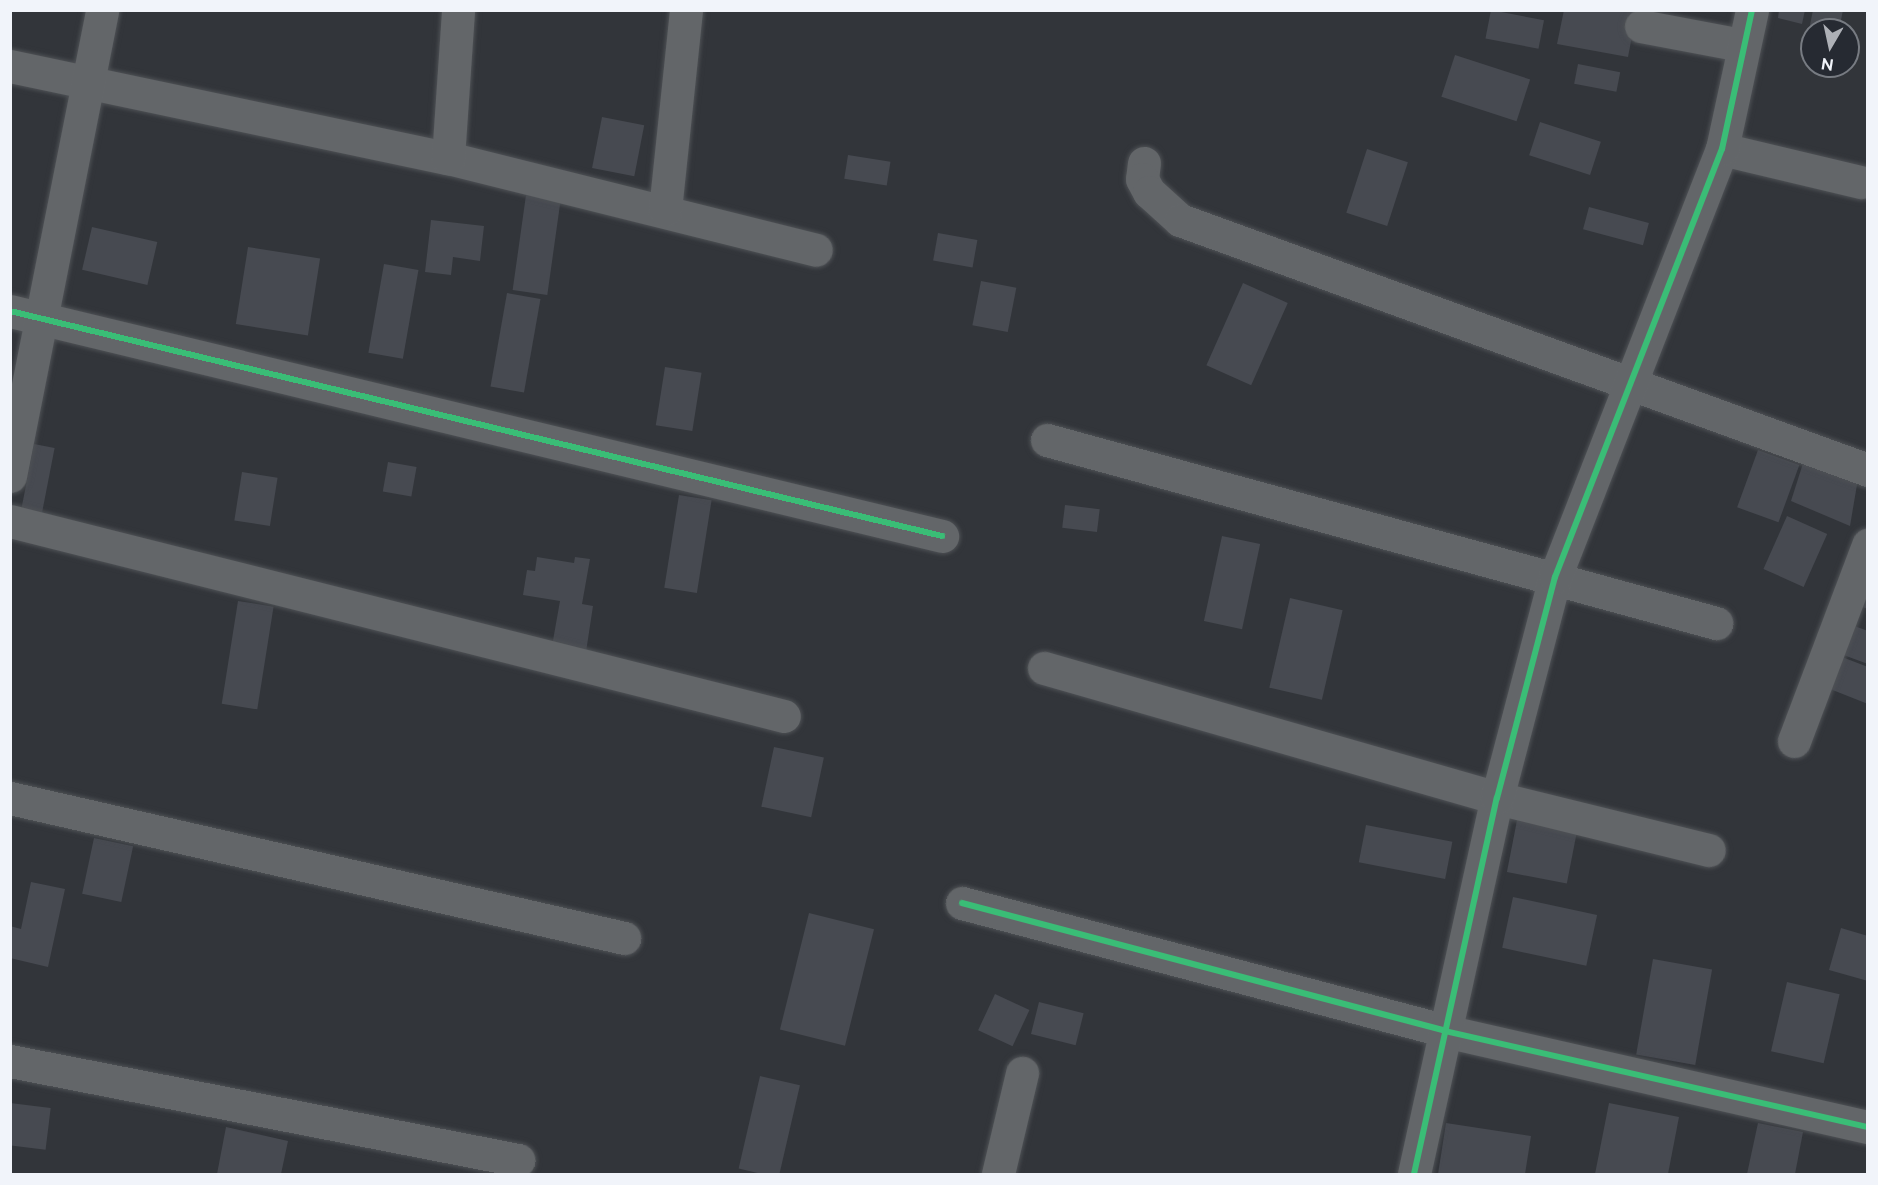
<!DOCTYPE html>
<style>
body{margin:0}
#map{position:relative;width:1878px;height:1185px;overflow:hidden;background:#32353a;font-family:Raleway,sans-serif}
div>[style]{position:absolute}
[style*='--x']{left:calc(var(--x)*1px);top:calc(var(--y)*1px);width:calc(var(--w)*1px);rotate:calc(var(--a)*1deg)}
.building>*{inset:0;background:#474a51;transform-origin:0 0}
.roads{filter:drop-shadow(0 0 2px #4e5155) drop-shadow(0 0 2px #4e5155)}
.street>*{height:33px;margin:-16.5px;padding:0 16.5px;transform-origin:16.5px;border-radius:16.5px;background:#636669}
.cycleway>*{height:6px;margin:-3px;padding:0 3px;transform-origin:3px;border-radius:3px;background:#3abd76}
span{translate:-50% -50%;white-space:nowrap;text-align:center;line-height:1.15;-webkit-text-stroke:6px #262a32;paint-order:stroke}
.frame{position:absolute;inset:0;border:12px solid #f1f4fa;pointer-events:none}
.north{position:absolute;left:1800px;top:18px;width:60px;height:60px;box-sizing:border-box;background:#262a32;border:2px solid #777b82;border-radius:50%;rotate:189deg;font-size:16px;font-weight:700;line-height:24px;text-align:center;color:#f1f4fa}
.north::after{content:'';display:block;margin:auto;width:21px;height:27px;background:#aeb1b7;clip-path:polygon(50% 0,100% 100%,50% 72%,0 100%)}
</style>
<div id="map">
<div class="building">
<i style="left:1491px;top:10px;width:54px;height:29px;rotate:11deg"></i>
<i style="clip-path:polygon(1564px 10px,1637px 10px,1628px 57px,1557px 44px)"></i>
<i style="clip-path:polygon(1779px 10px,1805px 10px,1802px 24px,1778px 18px)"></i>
<i style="clip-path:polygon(1813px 10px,1843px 10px,1839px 30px,1809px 30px)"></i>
<i style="left:1455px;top:55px;width:79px;height:44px;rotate:18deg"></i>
<i style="left:1578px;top:64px;width:43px;height:20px;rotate:11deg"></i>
<i style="left:602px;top:117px;width:43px;height:52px;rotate:11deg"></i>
<i style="left:1540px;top:122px;width:64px;height:35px;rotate:18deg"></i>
<i style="left:1367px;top:149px;width:43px;height:67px;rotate:18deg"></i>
<i style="left:848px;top:155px;width:43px;height:24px;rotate:9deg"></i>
<i style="left:526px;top:195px;width:35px;height:96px;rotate:8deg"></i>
<i style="left:1589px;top:207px;width:62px;height:23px;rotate:15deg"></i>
<i style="clip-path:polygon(431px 220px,484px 226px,480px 261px,453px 257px,451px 275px,425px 272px)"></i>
<i style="left:92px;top:227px;width:67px;height:44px;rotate:13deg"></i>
<i style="left:938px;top:233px;width:40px;height:28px;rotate:10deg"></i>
<i style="left:248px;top:247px;width:73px;height:78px;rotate:9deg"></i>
<i style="left:384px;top:264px;width:35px;height:90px;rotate:10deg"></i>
<i style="left:981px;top:281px;width:36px;height:45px;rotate:11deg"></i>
<i style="left:1243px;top:283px;width:49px;height:90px;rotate:24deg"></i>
<i style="left:507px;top:293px;width:34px;height:95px;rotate:10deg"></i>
<i style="left:665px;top:367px;width:37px;height:59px;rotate:9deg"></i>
<i style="left:34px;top:444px;width:21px;height:67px;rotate:11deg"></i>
<i style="left:1758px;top:450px;width:44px;height:61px;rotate:20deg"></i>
<i style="clip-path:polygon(1805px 457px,1859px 473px,1850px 526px,1791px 501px)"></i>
<i style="left:388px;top:462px;width:29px;height:30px;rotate:10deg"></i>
<i style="left:242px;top:472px;width:36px;height:49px;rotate:9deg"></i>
<i style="left:679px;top:495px;width:33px;height:94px;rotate:9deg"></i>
<i style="left:1065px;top:505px;width:35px;height:23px;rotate:7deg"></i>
<i style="left:1787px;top:516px;width:44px;height:58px;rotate:24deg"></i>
<i style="left:1222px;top:536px;width:39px;height:87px;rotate:12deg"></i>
<i style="clip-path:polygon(537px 557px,574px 563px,575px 557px,590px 559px,582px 604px,593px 606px,586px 652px,552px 646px,560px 601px,523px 595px,527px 570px,535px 571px)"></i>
<i style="clip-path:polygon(1868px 581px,1868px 609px,1859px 606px)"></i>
<i style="left:1290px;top:598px;width:54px;height:92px;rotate:13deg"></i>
<i style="left:238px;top:601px;width:36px;height:104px;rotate:9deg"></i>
<i style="clip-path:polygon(1849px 624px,1868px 631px,1868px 664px,1838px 653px)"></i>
<i style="clip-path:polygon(1842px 657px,1868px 667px,1868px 704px,1830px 689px)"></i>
<i style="left:774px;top:747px;width:51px;height:61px;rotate:12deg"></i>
<i style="left:1518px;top:815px;width:61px;height:58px;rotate:11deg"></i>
<i style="left:1366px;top:825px;width:88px;height:38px;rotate:11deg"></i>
<i style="left:94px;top:838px;width:40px;height:57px;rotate:12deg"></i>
<i style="clip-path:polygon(31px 882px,65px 889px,48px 967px,10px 958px,10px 926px,21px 929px)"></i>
<i style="left:1513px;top:897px;width:86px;height:52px;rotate:12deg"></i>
<i style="left:809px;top:913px;width:67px;height:120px;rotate:14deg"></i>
<i style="clip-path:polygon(1841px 928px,1868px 936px,1868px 981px,1829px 970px)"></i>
<i style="left:1653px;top:959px;width:60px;height:97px;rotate:10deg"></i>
<i style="left:1787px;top:982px;width:54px;height:71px;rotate:13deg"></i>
<i style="left:995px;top:994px;width:38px;height:40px;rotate:25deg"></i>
<i style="left:1039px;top:1002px;width:46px;height:33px;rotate:14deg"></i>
<i style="left:760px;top:1076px;width:41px;height:95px;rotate:13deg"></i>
<i style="left:10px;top:1103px;width:41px;height:42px;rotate:7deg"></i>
<i style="clip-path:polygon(1609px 1103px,1679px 1117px,1668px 1174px,1595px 1174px)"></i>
<i style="clip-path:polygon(1446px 1123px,1531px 1136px,1525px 1174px,1438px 1174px)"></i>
<i style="clip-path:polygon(1758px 1123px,1803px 1132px,1795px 1174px,1747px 1174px)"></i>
<i style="clip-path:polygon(226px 1127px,288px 1141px,281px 1174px,217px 1174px)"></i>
</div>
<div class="roads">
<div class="street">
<i style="--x:1641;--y:26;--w:103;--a:10.7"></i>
<i style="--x:10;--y:66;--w:448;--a:11.9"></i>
<i style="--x:448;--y:158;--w:379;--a:14"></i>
<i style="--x:1722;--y:149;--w:143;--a:13.4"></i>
<i style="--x:448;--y:158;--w:148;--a:-86.1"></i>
<i style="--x:1144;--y:163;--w:16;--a:97"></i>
<i style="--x:1142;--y:179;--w:15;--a:62"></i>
<i style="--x:1149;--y:192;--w:42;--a:42.1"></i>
<i style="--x:1180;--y:220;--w:732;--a:19.97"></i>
<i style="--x:665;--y:210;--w:201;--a:-84"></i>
<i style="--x:10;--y:311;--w:959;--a:13.57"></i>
<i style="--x:1047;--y:440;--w:694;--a:15.3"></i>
<i style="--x:10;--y:476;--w:475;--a:-78.8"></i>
<i style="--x:10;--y:521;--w:798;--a:14.14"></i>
<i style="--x:1044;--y:668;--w:471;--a:16"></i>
<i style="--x:1497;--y:798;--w:218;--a:13.8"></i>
<i style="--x:1794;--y:741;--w:210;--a:-69.3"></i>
<i style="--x:10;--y:798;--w:630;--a:12.84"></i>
<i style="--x:962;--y:903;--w:500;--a:14.8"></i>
<i style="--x:1445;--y:1031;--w:434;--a:12.8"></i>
<i style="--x:10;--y:1061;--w:518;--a:11.03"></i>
<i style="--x:998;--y:1174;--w:104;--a:-76.6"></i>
<i style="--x:1414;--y:1174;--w:385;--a:-77.6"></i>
<i style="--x:1497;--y:798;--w:228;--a:-75.3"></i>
<i style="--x:1555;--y:577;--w:459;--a:-68.7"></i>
<i style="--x:1722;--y:149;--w:142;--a:-77.8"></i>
</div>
</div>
<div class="cycleway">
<i style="--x:10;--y:311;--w:959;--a:13.57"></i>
<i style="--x:962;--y:903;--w:500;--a:14.8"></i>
<i style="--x:1445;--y:1031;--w:434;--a:12.8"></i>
<i style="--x:1414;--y:1174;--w:385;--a:-77.6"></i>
<i style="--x:1497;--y:798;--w:228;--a:-75.3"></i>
<i style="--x:1555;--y:577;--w:459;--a:-68.7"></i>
<i style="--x:1722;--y:149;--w:142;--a:-77.8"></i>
</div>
<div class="frame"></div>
<div class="north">N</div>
</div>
